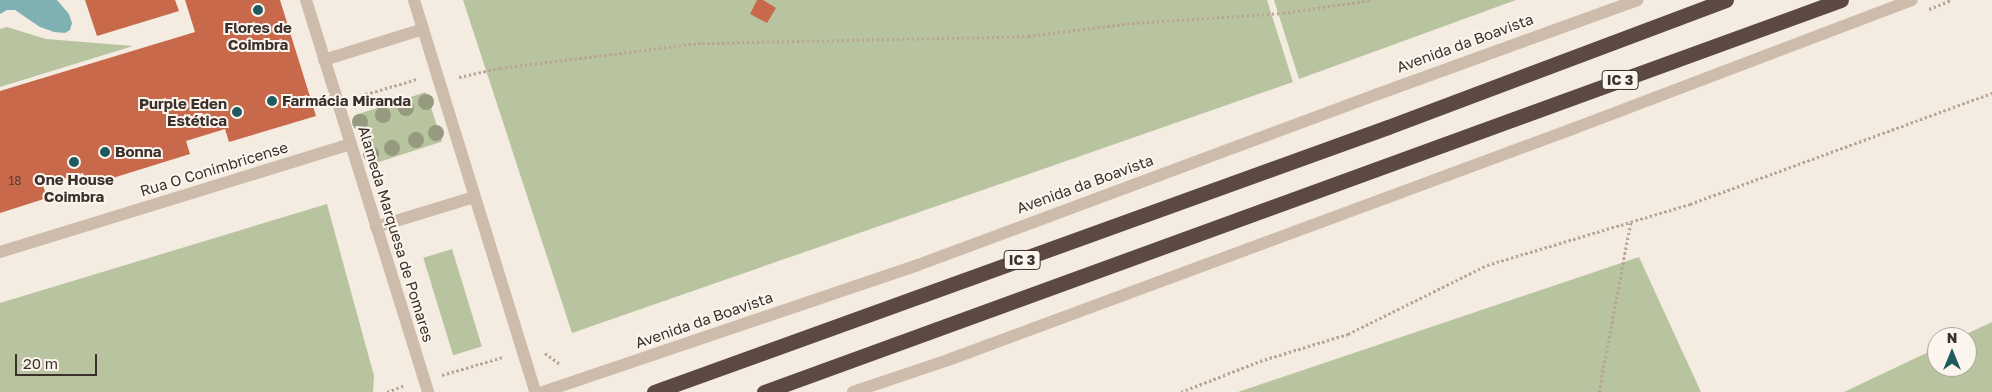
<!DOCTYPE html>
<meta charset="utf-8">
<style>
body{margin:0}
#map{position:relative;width:1992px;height:392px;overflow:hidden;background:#f4ebe1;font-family:"Golos Text",sans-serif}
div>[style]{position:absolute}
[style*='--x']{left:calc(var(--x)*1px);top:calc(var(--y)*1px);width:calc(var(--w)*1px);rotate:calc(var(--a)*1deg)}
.green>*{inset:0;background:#b8c4a0;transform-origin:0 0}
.water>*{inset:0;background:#7fb0b2}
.building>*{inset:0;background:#c8694b}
.path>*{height:3px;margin-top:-1.5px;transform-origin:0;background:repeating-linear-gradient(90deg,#b9a596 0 2.5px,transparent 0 5px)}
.lane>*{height:12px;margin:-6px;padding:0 6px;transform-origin:6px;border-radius:6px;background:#cdbbac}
.street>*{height:12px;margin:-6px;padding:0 6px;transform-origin:6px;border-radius:6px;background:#cdbbac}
.highway>*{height:15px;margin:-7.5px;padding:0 7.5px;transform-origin:7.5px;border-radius:7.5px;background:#5c4a42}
.trees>*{width:16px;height:16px;margin:-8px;border-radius:50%;background:#969b7f}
.dots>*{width:14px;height:14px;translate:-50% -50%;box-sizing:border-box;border:2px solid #fbf5ee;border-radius:50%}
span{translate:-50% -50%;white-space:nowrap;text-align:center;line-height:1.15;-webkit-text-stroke:4px #fbf5ee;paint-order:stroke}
.number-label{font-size:12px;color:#5e3e33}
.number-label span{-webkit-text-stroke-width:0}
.shield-label span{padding:1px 4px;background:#fbf5ee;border:1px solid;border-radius:4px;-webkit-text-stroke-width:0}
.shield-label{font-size:14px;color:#3b302b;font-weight:700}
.poi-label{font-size:15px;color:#3b302b;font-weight:700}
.left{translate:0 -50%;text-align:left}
.right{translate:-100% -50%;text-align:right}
.street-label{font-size:15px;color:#3b302b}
.north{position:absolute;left:1927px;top:327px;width:50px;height:50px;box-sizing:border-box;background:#fbf5ee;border:1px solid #aea6a0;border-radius:50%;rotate:0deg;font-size:14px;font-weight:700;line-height:20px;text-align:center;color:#3b302b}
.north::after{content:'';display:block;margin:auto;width:18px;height:22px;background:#1f5a5e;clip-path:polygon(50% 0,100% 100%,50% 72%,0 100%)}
.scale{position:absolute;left:15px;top:354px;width:82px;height:22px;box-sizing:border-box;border:2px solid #3b302b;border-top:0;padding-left:6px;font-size:15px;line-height:18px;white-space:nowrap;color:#3b302b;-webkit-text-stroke:4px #fbf5ee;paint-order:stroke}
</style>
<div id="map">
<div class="green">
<i style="clip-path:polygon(463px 0,1267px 0,1293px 82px,572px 333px)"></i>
<i style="clip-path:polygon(1274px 0,1516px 0,1299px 79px)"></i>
<i style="clip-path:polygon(7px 27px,46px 39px,133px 46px,0 87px,0 29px)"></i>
<i style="left:426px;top:92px;width:52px;height:75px;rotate:72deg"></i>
<i style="clip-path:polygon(327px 204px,374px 376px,373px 392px,0 392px,0 303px)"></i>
<i style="left:452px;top:249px;width:102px;height:30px;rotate:73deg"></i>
<i style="clip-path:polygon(1639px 257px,1701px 392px,1238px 392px)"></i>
<i style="clip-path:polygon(1992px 322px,1992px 392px,1844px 392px,1937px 348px,1937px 367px,1967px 367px,1967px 337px,1960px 337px)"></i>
</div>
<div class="water">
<i style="clip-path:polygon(0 0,57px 0,69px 14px,72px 23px,70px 30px,65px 33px,54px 32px,40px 27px,15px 10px,7px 10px,0 14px)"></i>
</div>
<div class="building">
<i style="clip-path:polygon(85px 0,175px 0,179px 11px,97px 36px)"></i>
<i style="clip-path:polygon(185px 0,280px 0,316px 116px,229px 142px,225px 129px,186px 141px,190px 154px,87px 186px,83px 173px,43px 185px,47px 198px,0 213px,0 91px,195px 32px)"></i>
<i style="clip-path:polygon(757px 0,763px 0,776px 8px,767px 23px,750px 14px)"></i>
</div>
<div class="path">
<i style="--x:1929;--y:9;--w:24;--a:-22"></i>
<i style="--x:459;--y:77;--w:42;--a:-12.4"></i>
<i style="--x:500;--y:68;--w:204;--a:-7.1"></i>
<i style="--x:702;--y:43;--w:326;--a:-1.2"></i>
<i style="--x:1028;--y:36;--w:105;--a:-7.1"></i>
<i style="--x:1132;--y:23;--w:151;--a:-3.8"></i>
<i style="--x:1283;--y:13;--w:89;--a:-8.4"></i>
<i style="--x:356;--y:97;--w:64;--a:-16.4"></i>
<i style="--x:545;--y:353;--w:19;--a:36"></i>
<i style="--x:442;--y:375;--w:64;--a:-16.4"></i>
<i style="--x:387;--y:392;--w:19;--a:-21"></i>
<i style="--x:1181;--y:392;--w:85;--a:-21.4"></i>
<i style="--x:1260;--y:361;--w:92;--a:-17.1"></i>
<i style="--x:1348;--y:334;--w:155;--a:-26.4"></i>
<i style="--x:1487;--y:265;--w:212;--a:-16.7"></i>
<i style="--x:1690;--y:204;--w:322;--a:-20.2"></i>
<i style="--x:1599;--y:392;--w:174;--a:-79.4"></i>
</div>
<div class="lane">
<i style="--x:324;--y:60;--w:104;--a:-17.4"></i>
<i style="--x:376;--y:227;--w:102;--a:-17"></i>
</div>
<div class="street">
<i style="--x:306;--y:0;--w:411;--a:72.7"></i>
<i style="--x:414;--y:0;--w:410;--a:72.8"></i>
<i style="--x:0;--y:252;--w:367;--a:-17.1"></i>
<i style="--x:543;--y:392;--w:396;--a:-18.7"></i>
<i style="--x:918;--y:265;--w:491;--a:-20.4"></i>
<i style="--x:1378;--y:94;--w:276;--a:-19.9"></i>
<i style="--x:853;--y:392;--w:100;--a:-18.6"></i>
<i style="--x:948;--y:360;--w:669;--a:-20.31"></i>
<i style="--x:1575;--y:128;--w:360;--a:-20.8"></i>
</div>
<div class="highway">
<i style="--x:654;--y:392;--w:780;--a:-19.85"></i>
<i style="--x:1388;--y:127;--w:361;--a:-20.6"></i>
<i style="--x:764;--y:392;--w:1146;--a:-20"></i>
</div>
<div class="trees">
<i style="left:426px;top:102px"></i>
<i style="left:406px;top:108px"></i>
<i style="left:383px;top:115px"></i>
<i style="left:360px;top:122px"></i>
<i style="left:436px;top:133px"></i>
<i style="left:416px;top:140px"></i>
<i style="left:392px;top:148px"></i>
<i style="left:371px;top:154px"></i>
</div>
<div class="dots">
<i style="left:258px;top:10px;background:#1f5a5e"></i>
<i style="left:272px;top:101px;background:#1f5a5e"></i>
<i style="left:237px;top:112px;background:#1f5a5e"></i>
<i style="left:105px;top:152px;background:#1f5a5e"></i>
<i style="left:74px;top:162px;background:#1f5a5e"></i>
</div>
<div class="number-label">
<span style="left:15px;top:181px">18</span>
</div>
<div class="shield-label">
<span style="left:1620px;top:80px">IC 3</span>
<span style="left:1022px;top:260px">IC 3</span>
</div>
<div class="poi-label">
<span style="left:258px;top:36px">Flores de<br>Coimbra</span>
<span class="left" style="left:282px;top:101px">Farmácia Miranda</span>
<span class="right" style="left:227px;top:112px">Purple Eden<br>Estética</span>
<span class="left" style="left:115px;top:152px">Bonna</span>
<span style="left:74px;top:188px">One House<br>Coimbra</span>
</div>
<div class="street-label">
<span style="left:1465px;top:43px;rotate:-20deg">Avenida da Boavista</span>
<span style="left:214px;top:169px;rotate:-17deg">Rua O Conimbricense</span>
<span style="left:1085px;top:184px;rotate:-20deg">Avenida da Boavista</span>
<span style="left:396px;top:234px;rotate:73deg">Alameda Marquesa de Pomares</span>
<span style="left:704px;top:320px;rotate:-19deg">Avenida da Boavista</span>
</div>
<div class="north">N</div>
<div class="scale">20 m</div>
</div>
